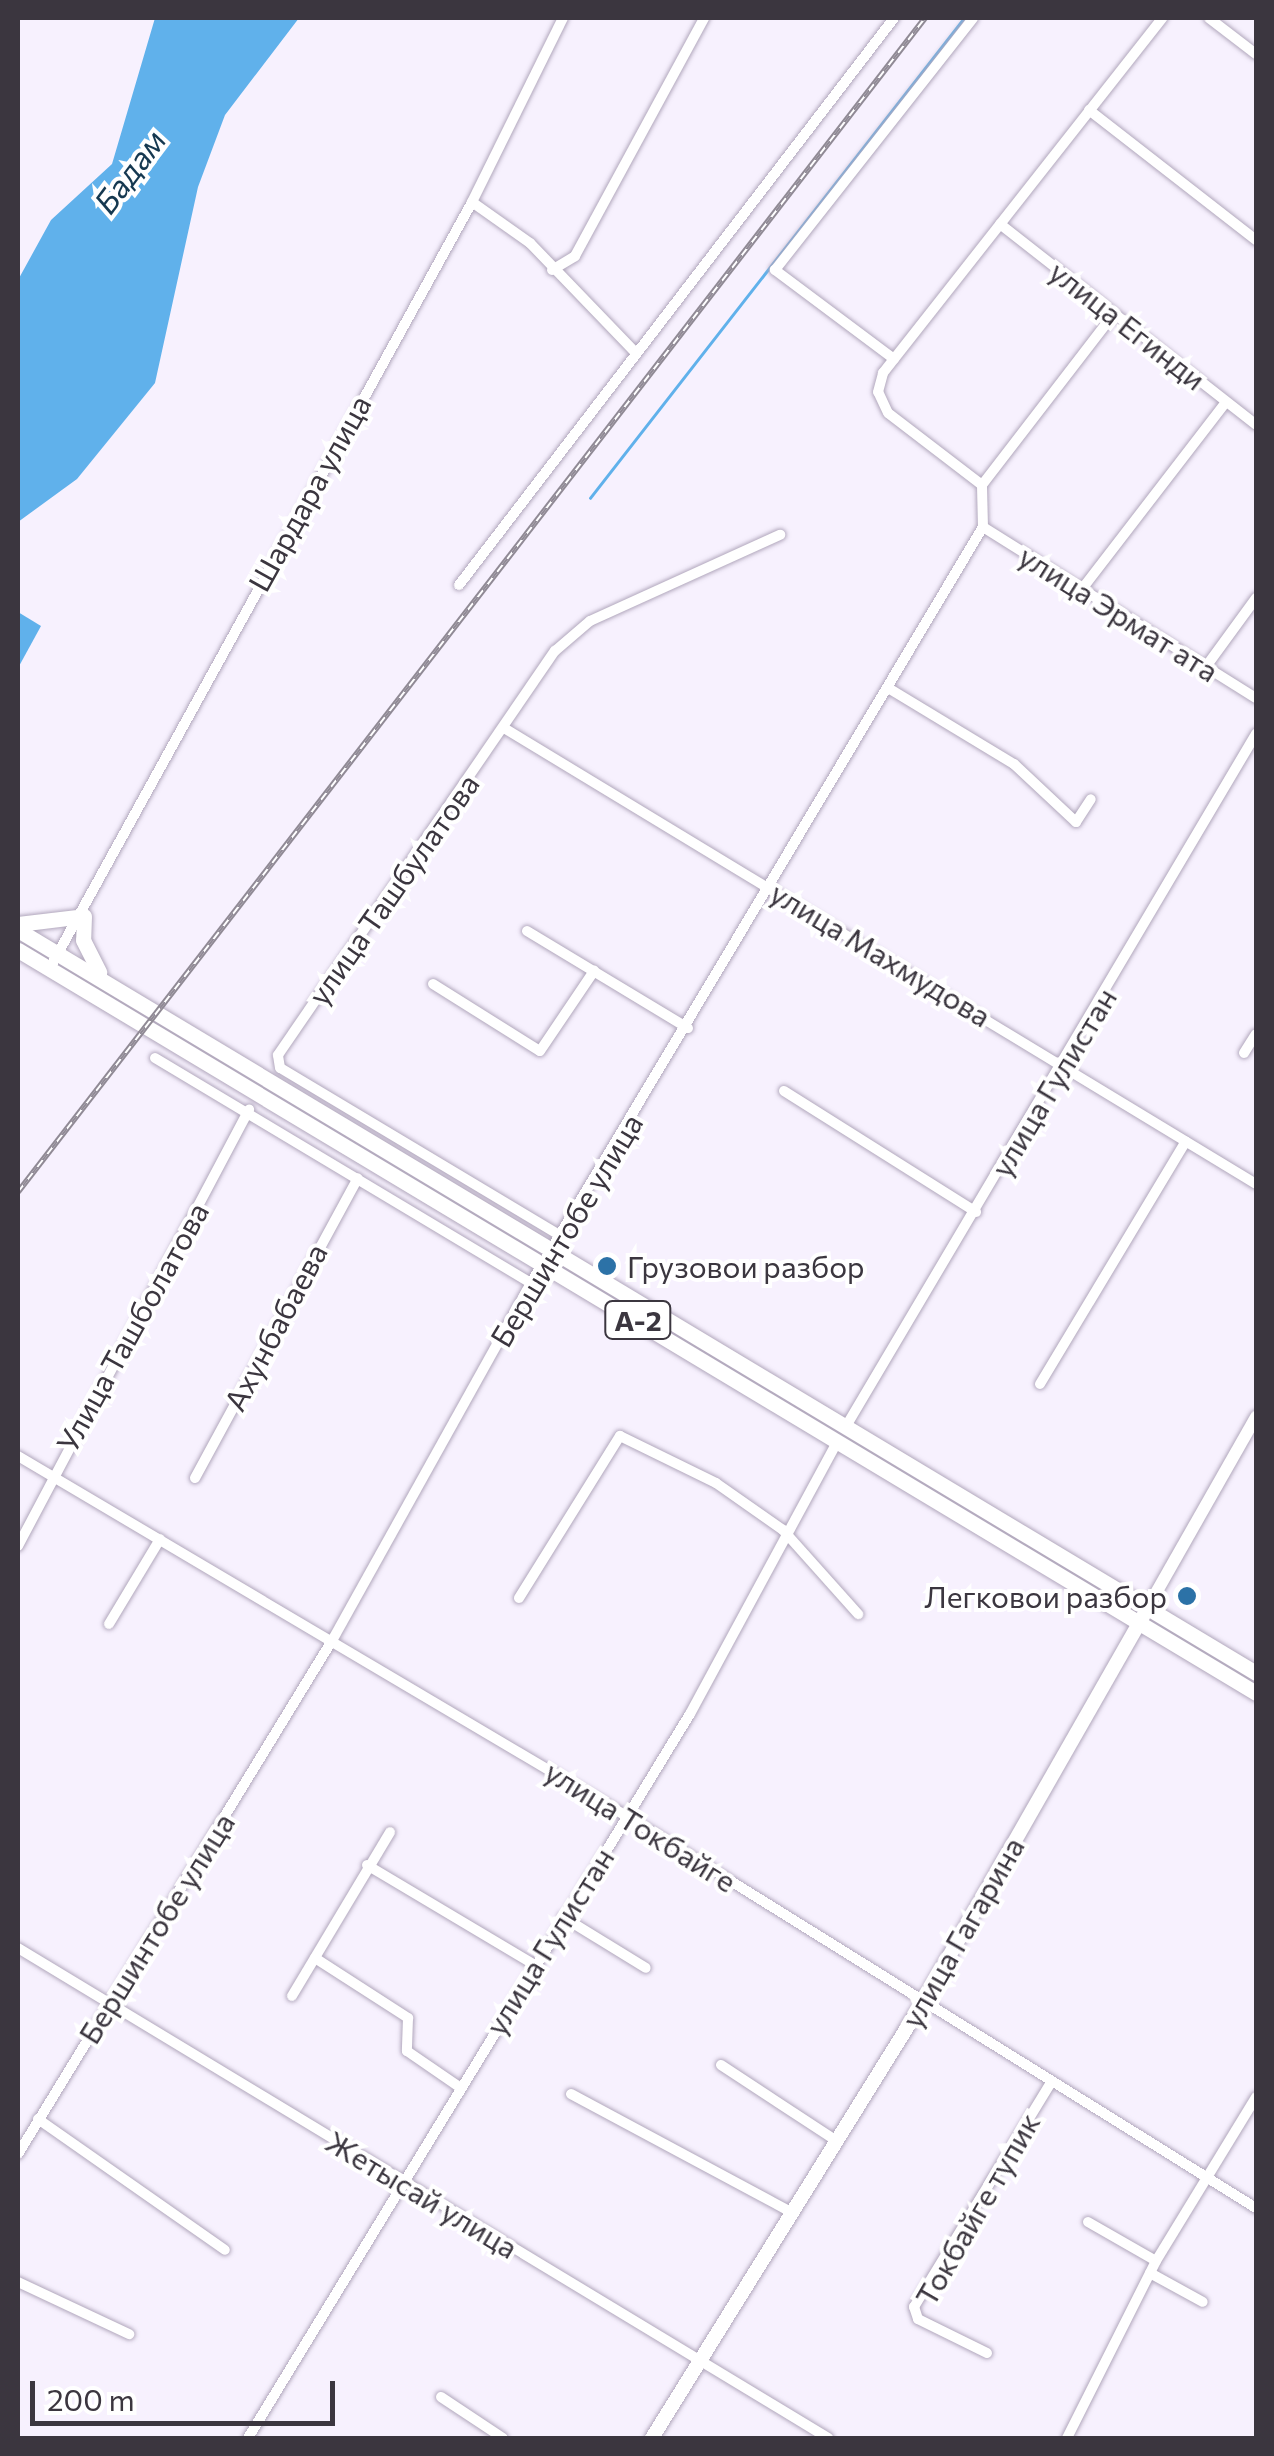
<!DOCTYPE html>
<meta charset="utf-8">
<style>
body{margin:0}
#map{position:relative;width:1274px;height:2456px;overflow:hidden;background:#f7f1fe;font-family:Commissioner,sans-serif}
div>[style]{position:absolute}
[style*='--x']{left:calc(var(--x)*1px);top:calc(var(--y)*1px);width:calc(var(--w)*1px);rotate:calc(var(--a)*1deg)}
.water>*{inset:0;background:#60b1eb}
.stream>*{height:2.5px;margin:-1.25px;padding:0 1.25px;transform-origin:1.25px;border-radius:1.25px;background:#60b1eb}
.roads{filter:drop-shadow(0 0 2px #b1a7bc) drop-shadow(0 0 2px #b1a7bc)}
.minor>*{height:10px;margin:-5px;padding:0 5px;transform-origin:5px;border-radius:5px;background:#fff}
.tertiary>*{height:12px;margin:-6px;padding:0 6px;transform-origin:6px;border-radius:6px;background:#fff}
.secondary>*{height:14px;margin:-7px;padding:0 7px;transform-origin:7px;border-radius:7px;background:#fff}
.trunk>*{height:15px;margin:-7.5px;padding:0 7.5px;transform-origin:7.5px;border-radius:7.5px;background:#fff}
.rail>*{height:6px;margin-top:-3px;transform-origin:0;background:repeating-linear-gradient(90deg,#fff 0 8px,#908a95 0 16px);box-sizing:border-box;border-block:2px solid #908a95}
.dots>*{width:28px;height:28px;translate:-50% -50%;box-sizing:border-box;border:5px solid #fff;border-radius:50%}
span{translate:-50% -50%;white-space:nowrap;text-align:center;line-height:1.15;-webkit-text-stroke:8px #fff;paint-order:stroke}
.shield-label span{padding:2px 8px;background:#fff;border:2px solid;border-radius:8px;-webkit-text-stroke-width:0}
.shield-label{font-size:28px;color:#3b363f;font-weight:700}
.street-label{font-size:30px;color:#3b363f}
.poi-label{font-size:30px;color:#3b363f}
.left{translate:0 -50%;text-align:left}
.right{translate:-100% -50%;text-align:right}
.water-label{font-size:32px;color:#153850;font-style:italic}
.frame{position:absolute;inset:0;border:20px solid #3b363f;pointer-events:none}
.scale{position:absolute;left:30px;top:2381px;width:305px;height:45px;box-sizing:border-box;border:5px solid #3b363f;border-top:0;padding-left:12px;font-size:30px;line-height:35px;white-space:nowrap;color:#3b363f;-webkit-text-stroke:8px #fff;paint-order:stroke}
</style>
<div id="map">
<div class="water">
<i style="clip-path:polygon(155px 18px,299px 18px,225px 115px,198px 187px,155px 383px,77px 479px,18px 522px,18px 280px,51px 220px,112px 164px)"></i>
<i style="clip-path:polygon(18px 612px,41px 626px,18px 668px)"></i>
</div>
<div class="stream">
<i style="--x:590;--y:498;--w:609;--a:-52.08"></i>
</div>
<div class="roads">
<div class="minor">
<i style="--x:1209;--y:18;--w:59;--a:37.5"></i>
<i style="--x:1089;--y:110;--w:212;--a:37.9"></i>
<i style="--x:472;--y:202;--w:71;--a:35.3"></i>
<i style="--x:530;--y:243;--w:151;--a:46.1"></i>
<i style="--x:1000;--y:224;--w:325;--a:38.1"></i>
<i style="--x:552;--y:270;--w:27;--a:-31"></i>
<i style="--x:575;--y:256;--w:271;--a:-61.5"></i>
<i style="--x:894;--y:359;--w:149;--a:-143.2"></i>
<i style="--x:775;--y:270;--w:320;--a:-51.8"></i>
<i style="--x:982;--y:485;--w:118;--a:-142.5"></i>
<i style="--x:888;--y:413;--w:23;--a:-115"></i>
<i style="--x:878;--y:392;--w:20;--a:-75"></i>
<i style="--x:883;--y:373;--w:452;--a:-51.8"></i>
<i style="--x:983;--y:527;--w:322;--a:32.1"></i>
<i style="--x:459;--y:585;--w:715;--a:-52.5"></i>
<i style="--x:1082;--y:589;--w:236;--a:-52.4"></i>
<i style="--x:1205;--y:668;--w:87;--a:-53.9"></i>
<i style="--x:890;--y:689;--w:145;--a:31.2"></i>
<i style="--x:1014;--y:764;--w:85;--a:43.1"></i>
<i style="--x:1076;--y:822;--w:27;--a:-57"></i>
<i style="--x:504;--y:728;--w:879;--a:31.23"></i>
<i style="--x:527;--y:931;--w:188;--a:31.1"></i>
<i style="--x:51;--y:966;--w:872;--a:-61.14"></i>
<i style="--x:472;--y:202;--w:205;--a:-63.7"></i>
<i style="--x:433;--y:984;--w:126;--a:32.1"></i>
<i style="--x:540;--y:1051;--w:97;--a:-56"></i>
<i style="--x:1244;--y:1053;--w:22;--a:-58"></i>
<i style="--x:155;--y:1058;--w:438;--a:30.9"></i>
<i style="--x:784;--y:1091;--w:227;--a:32.2"></i>
<i style="--x:561;--y:1236;--w:327;--a:-149.1"></i>
<i style="--x:280;--y:1068;--w:13;--a:-99"></i>
<i style="--x:278;--y:1055;--w:490;--a:-55.6"></i>
<i style="--x:555;--y:651;--w:46;--a:-40.6"></i>
<i style="--x:590;--y:621;--w:209;--a:-24.4"></i>
<i style="--x:1040;--y:1384;--w:283;--a:-59"></i>
<i style="--x:845;--y:1428;--w:807;--a:-59.37"></i>
<i style="--x:18;--y:1456;--w:709;--a:30.62"></i>
<i style="--x:628;--y:1817;--w:740;--a:31.91"></i>
<i style="--x:195;--y:1478;--w:341;--a:-61.5"></i>
<i style="--x:18;--y:1546;--w:494;--a:-62.1"></i>
<i style="--x:519;--y:1598;--w:191;--a:-58.1"></i>
<i style="--x:620;--y:1436;--w:107;--a:26.1"></i>
<i style="--x:716;--y:1483;--w:82;--a:35"></i>
<i style="--x:783;--y:1530;--w:113;--a:48.2"></i>
<i style="--x:109;--y:1624;--w:99;--a:-59"></i>
<i style="--x:367;--y:1865;--w:193;--a:30.8"></i>
<i style="--x:563;--y:1917;--w:97;--a:31.6"></i>
<i style="--x:18;--y:1948;--w:947;--a:31.17"></i>
<i style="--x:315;--y:1958;--w:111;--a:32.8"></i>
<i style="--x:408;--y:2018;--w:33;--a:92"></i>
<i style="--x:407;--y:2051;--w:62;--a:34.5"></i>
<i style="--x:292;--y:1996;--w:191;--a:-59.1"></i>
<i style="--x:721;--y:2065;--w:136;--a:33.3"></i>
<i style="--x:571;--y:2094;--w:252;--a:28.2"></i>
<i style="--x:38;--y:2119;--w:228;--a:35"></i>
<i style="--x:18;--y:2154;--w:604;--a:-58.55"></i>
<i style="--x:333;--y:1639;--w:407;--a:-60.9"></i>
<i style="--x:531;--y:1283;--w:881;--a:-59.13"></i>
<i style="--x:983;--y:527;--w:42;--a:-91.4"></i>
<i style="--x:982;--y:485;--w:215;--a:-52.4"></i>
<i style="--x:1088;--y:2222;--w:78;--a:29.8"></i>
<i style="--x:1150;--y:2273;--w:60;--a:28.7"></i>
<i style="--x:18;--y:2282;--w:123;--a:25.1"></i>
<i style="--x:987;--y:2353;--w:77;--a:-153.8"></i>
<i style="--x:918;--y:2319;--w:13;--a:-108"></i>
<i style="--x:914;--y:2307;--w:261;--a:-58.6"></i>
<i style="--x:441;--y:2397;--w:74;--a:33.5"></i>
<i style="--x:248;--y:2438;--w:848;--a:-58.6"></i>
<i style="--x:690;--y:1714;--w:311;--a:-61.6"></i>
<i style="--x:1067;--y:2438;--w:198;--a:-63.3"></i>
<i style="--x:1156;--y:2261;--w:192;--a:-58.6"></i>
</div>
<div class="tertiary">
<i style="--x:1148;--y:1607;--w:219;--a:-60.4"></i>
</div>
<div class="secondary">
<i style="--x:652;--y:2438;--w:513;--a:-58.14"></i>
<i style="--x:923;--y:2002;--w:455;--a:-60.3"></i>
</div>
<div class="trunk">
<i style="--x:18;--y:924;--w:66;--a:-6.9"></i>
<i style="--x:84;--y:916;--w:24;--a:92"></i>
<i style="--x:83;--y:940;--w:36;--a:63"></i>
<i style="--x:18;--y:930;--w:1444;--a:30.97"></i>
<i style="--x:18;--y:950;--w:1444;--a:30.97"></i>
</div>
</div>
<div class="rail">
<i style="--x:18;--y:1192;--w:1484;--a:-52.31"></i>
</div>
<div class="dots">
<i style="left:607px;top:1266px;background:#2c72a7"></i>
<i style="left:1187px;top:1596px;background:#2c72a7"></i>
</div>
<div class="shield-label">
<span style="left:638px;top:1320px">A-2</span>
</div>
<div class="street-label">
<span style="left:1128px;top:325px;rotate:38deg">улица Егинди</span>
<span style="left:309px;top:493px;rotate:-61deg">Шардара улица</span>
<span style="left:1119px;top:613px;rotate:32deg">улица Эрмат ата</span>
<span style="left:393px;top:889px;rotate:-55deg">улица Ташбулатова</span>
<span style="left:881px;top:954px;rotate:31deg">улица Махмудова</span>
<span style="left:1053px;top:1082px;rotate:-59deg">улица Гулистан</span>
<span style="left:566px;top:1230px;rotate:-59deg">Бершинтобе улица</span>
<span style="left:132px;top:1327px;rotate:-61deg">Улица Ташболатова</span>
<span style="left:275px;top:1327px;rotate:-62deg">Ахунбабаева</span>
<span style="left:641px;top:1826px;rotate:32deg">улица Токбайге</span>
<span style="left:156px;top:1928px;rotate:-58deg">Бершинтобе улица</span>
<span style="left:962px;top:1932px;rotate:-60deg">улица Гагарина</span>
<span style="left:549px;top:1941px;rotate:-58deg">улица Гулистан</span>
<span style="left:422px;top:2194px;rotate:31deg">Жетысай улица</span>
<span style="left:977px;top:2209px;rotate:-60deg">Токбайге тупик</span>
</div>
<div class="poi-label">
<span class="left" style="left:627px;top:1266px">Грузовои разбор</span>
<span class="right" style="left:1167px;top:1596px">Легковои разбор</span>
</div>
<div class="water-label">
<span style="left:129px;top:171px;rotate:-53deg">Бадам</span>
</div>
<div class="frame"></div>
<div class="scale">200 m</div>
</div>
